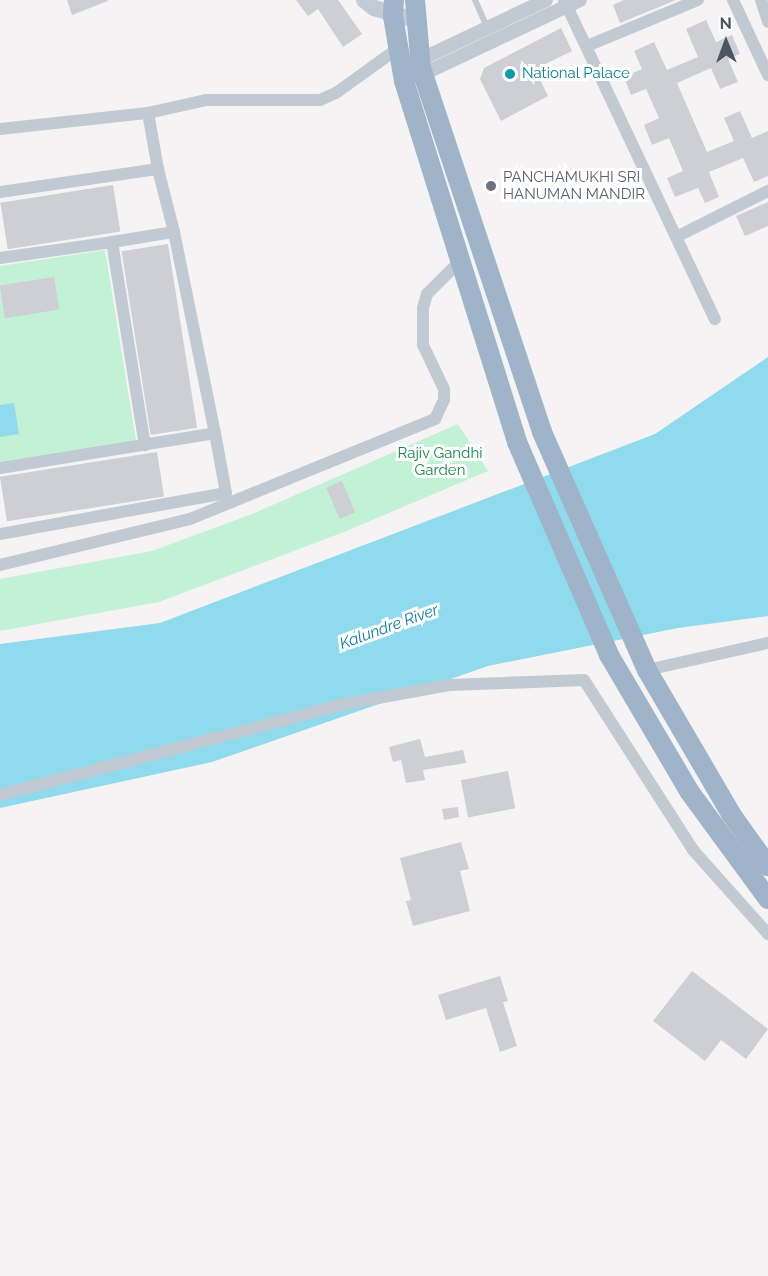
<!DOCTYPE html>
<style>
body{margin:0}
#map{position:relative;width:768px;height:1276px;overflow:hidden;background:#f5f3f3;font-family:Raleway,sans-serif}
div>[style]{position:absolute}
[style*='--x']{left:calc(var(--x)*1px);top:calc(var(--y)*1px);width:calc(var(--w)*1px);rotate:calc(var(--a)*1deg)}
.green>*{inset:0;background:#c3f1d5}
.water>*{inset:0;background:#90daee}
.building>*{inset:0;background:#cdcfd5;transform-origin:0 0}
.service>*{height:6px;margin:-3px;padding:0 3px;transform-origin:3px;border-radius:3px;background:#c1cad2}
.minor>*{height:12px;margin:-6px;padding:0 6px;transform-origin:6px;border-radius:6px;background:#c1cad2}
.tertiary>*{height:14px;margin:-7px;padding:0 7px;transform-origin:7px;border-radius:7px;background:#c1cad2}
.secondary>*{height:16px;margin:-8px;padding:0 8px;transform-origin:8px;border-radius:8px;background:#c1cbd6}
.trunk>*{height:20px;margin:-10px;padding:0 10px;transform-origin:10px;border-radius:10px;background:#9fb4c9}
.dots>*{width:16px;height:16px;translate:-50% -50%;box-sizing:border-box;border:3px solid #fff;border-radius:50%}
span{translate:-50% -50%;white-space:nowrap;text-align:center;line-height:1.15;-webkit-text-stroke:6px #fff;paint-order:stroke}
.culture-label{font-size:15px;color:#0d838f}
.left{translate:0 -50%;text-align:left}
.worship-label{font-size:15px;color:#5b616d}
.park-label{font-size:15px;color:#17864f}
.water-label{font-size:16px;color:#0c7c9b;font-style:italic}
.north{position:absolute;left:696px;top:12px;width:60px;height:60px;-webkit-text-stroke:4px #fff;paint-order:stroke;rotate:359deg;font-size:16px;font-weight:700;line-height:24px;text-align:center;color:#4a5661}
.north::after{content:'';display:block;margin:auto;width:21px;height:27px;background:#4a5661;clip-path:polygon(50% 0,100% 100%,50% 72%,0 100%)}
</style>
<div id="map">
<div class="green">
<i style="clip-path:polygon(105px 250px,136px 440px,0 462px,0 266px)"></i>
<i style="clip-path:polygon(458px 424px,488px 471px,344px 532px,159px 602px,0 631px,0 579px,152px 551px,252px 514px)"></i>
</div>
<div class="water">
<i style="clip-path:polygon(768px 357px,768px 616px,678px 628px,488px 666px,212px 762px,0 808px,0 644px,160px 623px,655px 434px)"></i>
<i style="clip-path:polygon(14px 403px,19px 434px,0 437px,0 405px)"></i>
</div>
<div class="building">
<i style="clip-path:polygon(67px 0,108px 0,108px 1px,72px 15px)"></i>
<i style="clip-path:polygon(296px 0,338px 0,362px 34px,343px 47px,318px 9px,308px 16px)"></i>
<i style="clip-path:polygon(624px 0,676px 0,620px 23px,613px 5px)"></i>
<i style="clip-path:polygon(706px 20px,716px 42px,732px 35px,740px 54px,728px 59px,738px 82px,720px 89px,711px 68px,677px 83px,707px 152px,734px 141px,724px 118px,740px 111px,752px 138px,768px 131px,768px 176px,754px 182px,743px 158px,709px 172px,719px 197px,705px 203px,698px 188px,675px 197px,667px 178px,683px 171px,669px 138px,652px 145px,644px 125px,659px 118px,646px 89px,631px 95px,624px 77px,642px 69px,634px 51px,654px 42px,667px 70px,698px 57px,686px 29px)"></i>
<i style="clip-path:polygon(561px 28px,572px 51px,535px 69px,548px 96px,501px 121px,480px 79px,484px 68px)"></i>
<i style="left:113px;top:185px;width:47px;height:114px;rotate:81deg"></i>
<i style="clip-path:polygon(768px 202px,768px 226px,745px 236px,736px 216px)"></i>
<i style="left:168px;top:244px;width:186px;height:47px;rotate:81deg"></i>
<i style="left:54px;top:277px;width:33px;height:55px;rotate:81deg"></i>
<i style="left:157px;top:452px;width:45px;height:159px;rotate:81deg"></i>
<i style="left:342px;top:481px;width:34px;height:17px;rotate:67deg"></i>
<i style="clip-path:polygon(420px 739px,425px 757px,463px 750px,466px 763px,423px 770px,425px 780px,406px 783px,401px 760px,393px 762px,389px 747px)"></i>
<i style="left:508px;top:771px;width:38px;height:48px;rotate:79deg"></i>
<i style="clip-path:polygon(458px 807px,459px 817px,444px 820px,442px 809px)"></i>
<i style="clip-path:polygon(461px 842px,469px 869px,460px 871px,470px 911px,413px 926px,406px 901px,411px 900px,400px 858px)"></i>
<i style="clip-path:polygon(692px 971px,768px 1029px,746px 1059px,721px 1040px,705px 1061px,653px 1021px)"></i>
<i style="clip-path:polygon(500px 976px,508px 1001px,503px 1002px,517px 1046px,500px 1052px,486px 1008px,446px 1020px,438px 995px)"></i>
</div>
<div class="service">
<i style="--x:475;--y:0;--w:30;--a:66"></i>
</div>
<div class="minor">
<i style="--x:564;--y:0;--w:353;--a:64.7"></i>
<i style="--x:733;--y:0;--w:83;--a:65"></i>
<i style="--x:761;--y:0;--w:23;--a:72"></i>
<i style="--x:587;--y:46;--w:120;--a:-22.5"></i>
<i style="--x:0;--y:129;--w:149;--a:-6.2"></i>
<i style="--x:148;--y:113;--w:59;--a:-12.6"></i>
<i style="--x:206;--y:100;--w:114;--a:0"></i>
<i style="--x:320;--y:100;--w:17;--a:-24"></i>
<i style="--x:336;--y:93;--w:75;--a:-35.8"></i>
<i style="--x:0;--y:192;--w:160;--a:-8.3"></i>
<i style="--x:158;--y:169;--w:57;--a:-100.1"></i>
<i style="--x:174;--y:232;--w:205;--a:78.5"></i>
<i style="--x:676;--y:237;--w:103;--a:-26.6"></i>
<i style="--x:112;--y:242;--w:63;--a:-9.2"></i>
<i style="--x:174;--y:232;--w:65;--a:-104.3"></i>
<i style="--x:0;--y:258;--w:113;--a:-8.1"></i>
<i style="--x:112;--y:242;--w:206;--a:80.8"></i>
<i style="--x:0;--y:468;--w:218;--a:-9.2"></i>
<i style="--x:215;--y:433;--w:61;--a:79.6"></i>
<i style="--x:226;--y:493;--w:230;--a:169.7"></i>
<i style="--x:0;--y:565;--w:195;--a:-13.6"></i>
<i style="--x:190;--y:519;--w:265;--a:-22.2"></i>
<i style="--x:435;--y:419;--w:21;--a:-65"></i>
<i style="--x:444;--y:400;--w:11;--a:-90"></i>
<i style="--x:444;--y:389;--w:49;--a:-115.5"></i>
<i style="--x:423;--y:345;--w:37;--a:-90"></i>
<i style="--x:423;--y:308;--w:15;--a:-74"></i>
<i style="--x:427;--y:294;--w:45;--a:-45"></i>
<i style="--x:647;--y:670;--w:124;--a:-12.6"></i>
<i style="--x:0;--y:795;--w:357;--a:-14.8"></i>
<i style="--x:345;--y:704;--w:107;--a:-10.3"></i>
<i style="--x:450;--y:685;--w:134;--a:-2.1"></i>
<i style="--x:584;--y:680;--w:202;--a:57.3"></i>
<i style="--x:693;--y:850;--w:113;--a:48.2"></i>
</div>
<div class="tertiary">
<i style="--x:413;--y:63;--w:147;--a:-25.3"></i>
<i style="--x:417;--y:77;--w:180;--a:-25.3"></i>
</div>
<div class="secondary">
<i style="--x:364;--y:0;--w:13;--a:39"></i>
<i style="--x:374;--y:8;--w:43;--a:16.3"></i>
</div>
<div class="trunk">
<i style="--x:394;--y:0;--w:16;--a:94"></i>
<i style="--x:393;--y:16;--w:66;--a:80.4"></i>
<i style="--x:404;--y:81;--w:378;--a:72.6"></i>
<i style="--x:517;--y:442;--w:232;--a:66.6"></i>
<i style="--x:609;--y:655;--w:158;--a:59.5"></i>
<i style="--x:689;--y:791;--w:134;--a:53.8"></i>
<i style="--x:415;--y:0;--w:68;--a:85"></i>
<i style="--x:421;--y:68;--w:384;--a:71.6"></i>
<i style="--x:542;--y:432;--w:260;--a:66.2"></i>
<i style="--x:647;--y:670;--w:167;--a:59.7"></i>
<i style="--x:731;--y:814;--w:64;--a:54.6"></i>
</div>
<div class="dots">
<i style="left:510px;top:74px;background:#0f9aa8"></i>
<i style="left:491px;top:186px;background:#6b7280"></i>
</div>
<div class="culture-label">
<span class="left" style="left:522px;top:74px">National Palace</span>
</div>
<div class="worship-label">
<span class="left" style="left:503px;top:186px">PANCHAMUKHI SRI<br>HANUMAN MANDIR</span>
</div>
<div class="park-label">
<span style="left:440px;top:462px">Rajiv Gandhi<br>Garden</span>
</div>
<div class="water-label">
<span style="left:389px;top:627px;rotate:-20deg">Kalundre River</span>
</div>
<div class="north">N</div>
</div>
